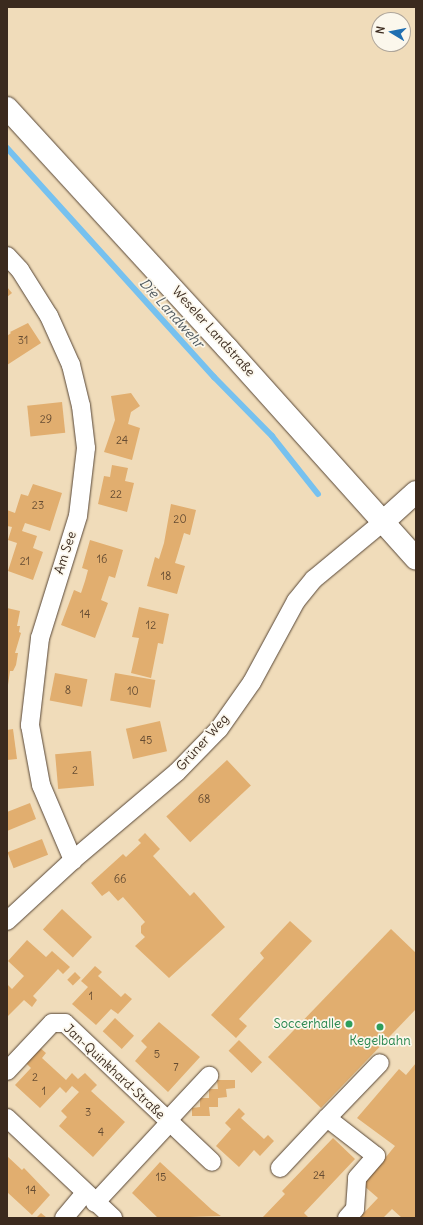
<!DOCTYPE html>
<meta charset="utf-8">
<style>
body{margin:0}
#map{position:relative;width:423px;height:1225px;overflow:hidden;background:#f0dcba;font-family:Delius,sans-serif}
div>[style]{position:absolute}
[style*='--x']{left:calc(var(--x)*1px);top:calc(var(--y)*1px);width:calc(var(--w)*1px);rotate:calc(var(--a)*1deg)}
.stream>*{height:6px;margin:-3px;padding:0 3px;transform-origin:3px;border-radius:3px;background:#76c1ef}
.building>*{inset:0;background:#e1ae6f;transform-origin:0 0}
.roads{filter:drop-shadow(0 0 1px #564535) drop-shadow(0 0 1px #564535)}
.street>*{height:18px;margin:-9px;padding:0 9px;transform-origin:9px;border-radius:9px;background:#fff}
.secondary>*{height:22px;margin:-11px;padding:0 11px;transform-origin:11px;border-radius:11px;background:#fff}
.dots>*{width:11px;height:11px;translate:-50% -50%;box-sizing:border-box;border:2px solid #fbf7ec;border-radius:50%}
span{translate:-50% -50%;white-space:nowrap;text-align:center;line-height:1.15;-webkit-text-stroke:3.5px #fbf7ec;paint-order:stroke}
.number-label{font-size:11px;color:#644b32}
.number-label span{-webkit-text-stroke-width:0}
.street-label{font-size:13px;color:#3b2a1e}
.leisure-label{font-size:13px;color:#27864d}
.right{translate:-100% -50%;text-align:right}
.water-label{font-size:14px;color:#4d575d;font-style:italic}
.frame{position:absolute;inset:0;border:8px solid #3b2a1e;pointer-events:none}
.north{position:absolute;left:371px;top:12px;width:40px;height:40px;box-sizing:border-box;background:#fbf7ec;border:1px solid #aea59a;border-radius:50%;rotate:280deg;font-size:11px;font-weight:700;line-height:16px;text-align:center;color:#3b2a1e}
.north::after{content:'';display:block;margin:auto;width:14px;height:18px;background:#1f6fb2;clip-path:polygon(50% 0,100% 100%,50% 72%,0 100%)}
</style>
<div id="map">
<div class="stream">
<i style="--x:7;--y:148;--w:309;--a:47.9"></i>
<i style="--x:214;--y:377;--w:83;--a:45.5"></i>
<i style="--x:272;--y:436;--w:74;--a:51.6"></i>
</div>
<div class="building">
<i style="clip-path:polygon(7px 287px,12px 293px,7px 297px)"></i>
<i style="clip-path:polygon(28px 323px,41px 343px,7px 365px,7px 336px,11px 333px,10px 332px)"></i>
<i style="clip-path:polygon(131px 393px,140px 406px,131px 412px,128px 424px,140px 428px,132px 460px,104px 452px,115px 420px,111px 396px)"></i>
<i style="left:62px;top:402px;width:31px;height:35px;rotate:84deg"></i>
<i style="clip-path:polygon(112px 465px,128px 468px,125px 481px,134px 483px,127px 512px,98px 504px,104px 476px,110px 477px)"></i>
<i style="clip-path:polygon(33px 484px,62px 493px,50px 531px,25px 523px,22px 531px,37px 536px,33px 548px,43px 552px,33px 580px,8px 571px,17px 543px,8px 540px,12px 527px,7px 526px,7px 510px,15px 513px,21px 494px,28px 496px)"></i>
<i style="clip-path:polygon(171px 504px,196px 510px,190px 535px,184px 533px,175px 563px,185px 566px,177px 594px,147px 586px,155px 557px,159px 559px,164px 543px)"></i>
<i style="clip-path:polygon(90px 540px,123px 550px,115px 578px,109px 576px,101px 600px,108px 603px,95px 638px,61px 625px,74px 590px,81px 593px,85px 581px,88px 570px,82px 568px)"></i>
<i style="clip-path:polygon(139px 607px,169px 614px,163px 644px,158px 643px,151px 678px,131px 673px,139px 638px,132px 637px)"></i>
<i style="clip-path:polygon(7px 608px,20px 611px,17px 626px,20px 626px,19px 632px,21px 633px,15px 653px,18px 653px,16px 665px,13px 671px,10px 671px,8px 685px)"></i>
<i style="left:55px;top:673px;width:33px;height:28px;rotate:11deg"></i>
<i style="left:115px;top:673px;width:41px;height:28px;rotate:10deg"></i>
<i style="left:160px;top:721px;width:31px;height:35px;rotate:77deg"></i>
<i style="clip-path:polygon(13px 729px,17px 759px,7px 760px,7px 730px)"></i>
<i style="left:91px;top:751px;width:35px;height:36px;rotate:85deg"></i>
<i style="left:227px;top:760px;width:35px;height:83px;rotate:47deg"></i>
<i style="clip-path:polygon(30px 803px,36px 819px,7px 831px,7px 812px)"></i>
<i style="clip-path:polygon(145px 833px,160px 849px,153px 856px,190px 896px,194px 892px,225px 927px,169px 978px,135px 946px,145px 937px,141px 933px,141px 926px,145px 922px,123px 897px,118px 901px,109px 891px,102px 896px,91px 883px,123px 854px,126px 857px,141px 843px,138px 840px)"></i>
<i style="left:42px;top:839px;width:17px;height:37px;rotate:69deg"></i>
<i style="left:62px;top:909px;width:41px;height:28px;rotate:43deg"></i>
<i style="clip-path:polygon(290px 921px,312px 941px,239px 1019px,247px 1026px,236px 1038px,211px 1015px,264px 958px,260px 953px)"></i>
<i style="clip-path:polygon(391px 929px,416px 953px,416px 1009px,321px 1108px,268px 1057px)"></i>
<i style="clip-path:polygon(27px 940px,46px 957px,52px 951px,70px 967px,63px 974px,58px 969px,33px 996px,37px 1000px,32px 1007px,24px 1000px,7px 1017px,7px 984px,12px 989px,24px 976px,8px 961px)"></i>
<i style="clip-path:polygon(95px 966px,102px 972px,98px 976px,121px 997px,125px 993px,132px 999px,118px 1014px,111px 1009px,96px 1025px,72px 1004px,88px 987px,81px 981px)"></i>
<i style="left:75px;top:972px;width:8px;height:11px;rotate:45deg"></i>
<i style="left:115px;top:1018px;width:26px;height:18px;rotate:43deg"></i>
<i style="clip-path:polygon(159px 1022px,200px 1057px,168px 1092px,135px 1061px,147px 1047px,141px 1041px)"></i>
<i style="left:239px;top:1040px;width:32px;height:15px;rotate:44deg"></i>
<i style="clip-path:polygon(39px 1047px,46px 1053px,42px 1058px,66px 1080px,72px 1073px,78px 1079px,85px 1073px,97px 1085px,91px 1091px,125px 1122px,93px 1157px,59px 1126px,67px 1117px,61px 1111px,79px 1092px,72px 1086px,66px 1093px,60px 1087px,40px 1108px,15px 1085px,31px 1068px,25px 1062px)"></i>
<i style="clip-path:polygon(416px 1063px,416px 1218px,402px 1218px,392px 1209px,383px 1218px,359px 1218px,378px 1198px,363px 1185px,395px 1146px,357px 1118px,399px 1069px,406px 1075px)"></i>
<i style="clip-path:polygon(217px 1080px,235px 1080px,235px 1088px,226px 1089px,227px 1097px,218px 1098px,218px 1107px,209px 1107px,210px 1116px,192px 1116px,192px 1108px,200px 1107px,200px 1098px,209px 1098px,209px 1089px,218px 1089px)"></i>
<i style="clip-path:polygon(239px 1108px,245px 1114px,241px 1118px,264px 1139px,268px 1135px,274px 1141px,260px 1156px,254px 1150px,239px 1167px,216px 1146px,231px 1129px,225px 1123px)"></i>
<i style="clip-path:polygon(333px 1138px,355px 1159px,304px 1213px,309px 1218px,262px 1218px,285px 1194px,282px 1191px)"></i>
<i style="clip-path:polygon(7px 1156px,22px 1170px,24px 1168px,50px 1195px,32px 1215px,7px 1192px)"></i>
<i style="clip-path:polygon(160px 1162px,212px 1210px,221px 1216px,158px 1218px,132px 1193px)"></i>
<i style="clip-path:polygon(41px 1213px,47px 1218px,36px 1218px)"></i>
</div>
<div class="roads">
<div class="street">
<i style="--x:7;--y:256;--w:19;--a:47"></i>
<i style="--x:20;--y:270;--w:54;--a:57.8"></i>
<i style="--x:49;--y:316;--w:54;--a:65.8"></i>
<i style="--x:71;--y:365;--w:42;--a:76.3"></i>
<i style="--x:81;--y:406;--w:42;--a:83.2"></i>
<i style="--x:86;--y:448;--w:68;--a:96.7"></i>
<i style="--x:78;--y:516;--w:128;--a:107.3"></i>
<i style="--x:40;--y:638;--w:88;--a:96.6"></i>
<i style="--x:30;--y:725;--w:61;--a:79.6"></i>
<i style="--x:41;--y:785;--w:82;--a:66.9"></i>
<i style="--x:7;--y:921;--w:90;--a:-42.7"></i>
<i style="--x:73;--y:860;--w:136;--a:-40.2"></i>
<i style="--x:177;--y:772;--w:60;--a:-45.7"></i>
<i style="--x:219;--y:729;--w:57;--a:-54.9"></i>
<i style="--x:252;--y:682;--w:92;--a:-61.5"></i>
<i style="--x:296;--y:601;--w:28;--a:-51"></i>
<i style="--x:314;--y:579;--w:91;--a:-39.6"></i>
<i style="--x:7;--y:1071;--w:66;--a:-46.8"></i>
<i style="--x:52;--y:1023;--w:13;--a:0"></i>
<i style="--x:65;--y:1023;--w:202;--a:43.4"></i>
<i style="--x:7;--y:1118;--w:146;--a:43.3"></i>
<i style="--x:167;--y:1121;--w:62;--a:-47"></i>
<i style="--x:280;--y:1168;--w:69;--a:-46.8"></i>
<i style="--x:95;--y:1203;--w:109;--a:-47.2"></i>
<i style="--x:64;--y:1218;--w:33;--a:-50"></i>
<i style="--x:347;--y:1218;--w:12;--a:-48"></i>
<i style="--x:355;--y:1209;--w:31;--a:-86"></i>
<i style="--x:357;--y:1178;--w:29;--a:-49"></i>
<i style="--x:376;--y:1156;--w:62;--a:-142.2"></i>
<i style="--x:327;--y:1118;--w:76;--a:-46.1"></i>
</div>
<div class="secondary">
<i style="--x:7;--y:108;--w:326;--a:47.5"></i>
<i style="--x:227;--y:348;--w:283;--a:48.1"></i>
<i style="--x:384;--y:521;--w:43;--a:-42.2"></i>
</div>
</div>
<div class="dots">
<i style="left:349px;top:1024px;background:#2e9e5b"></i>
<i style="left:380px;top:1027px;background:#2e9e5b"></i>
</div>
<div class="number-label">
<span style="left:23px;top:340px">31</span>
<span style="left:46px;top:419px">29</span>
<span style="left:122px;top:440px">24</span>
<span style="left:116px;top:494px">22</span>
<span style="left:38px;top:505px">23</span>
<span style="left:180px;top:519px">20</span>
<span style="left:102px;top:559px">16</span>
<span style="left:25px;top:561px">21</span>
<span style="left:166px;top:576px">18</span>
<span style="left:85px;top:614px">14</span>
<span style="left:151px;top:625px">12</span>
<span style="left:68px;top:690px">8</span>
<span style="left:133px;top:691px">10</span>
<span style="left:146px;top:740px">45</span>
<span style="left:75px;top:770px">2</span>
<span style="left:204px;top:799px">68</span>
<span style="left:120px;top:879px">66</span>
<span style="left:91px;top:996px">1</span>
<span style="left:157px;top:1054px">5</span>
<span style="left:176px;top:1067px">7</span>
<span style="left:35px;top:1077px">2</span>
<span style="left:44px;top:1091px">1</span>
<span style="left:88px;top:1112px">3</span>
<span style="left:101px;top:1132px">4</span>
<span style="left:319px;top:1175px">24</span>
<span style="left:161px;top:1177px">15</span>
<span style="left:31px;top:1190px">14</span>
</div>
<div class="street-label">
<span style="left:213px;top:332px;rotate:48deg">Weseler Landstraße</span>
<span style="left:66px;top:553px;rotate:-72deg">Am See</span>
<span style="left:203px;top:743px;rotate:-48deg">Grüner Weg</span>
<span style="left:114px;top:1072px;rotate:43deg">Jan-Quinkhard-Straße</span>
</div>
<div class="leisure-label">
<span class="right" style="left:341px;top:1024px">Soccerhalle</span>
<span style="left:380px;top:1041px">Kegelbahn</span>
</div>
<div class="water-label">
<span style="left:172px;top:313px;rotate:48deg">Die Landwehr</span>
</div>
<div class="frame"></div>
<div class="north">N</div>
</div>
